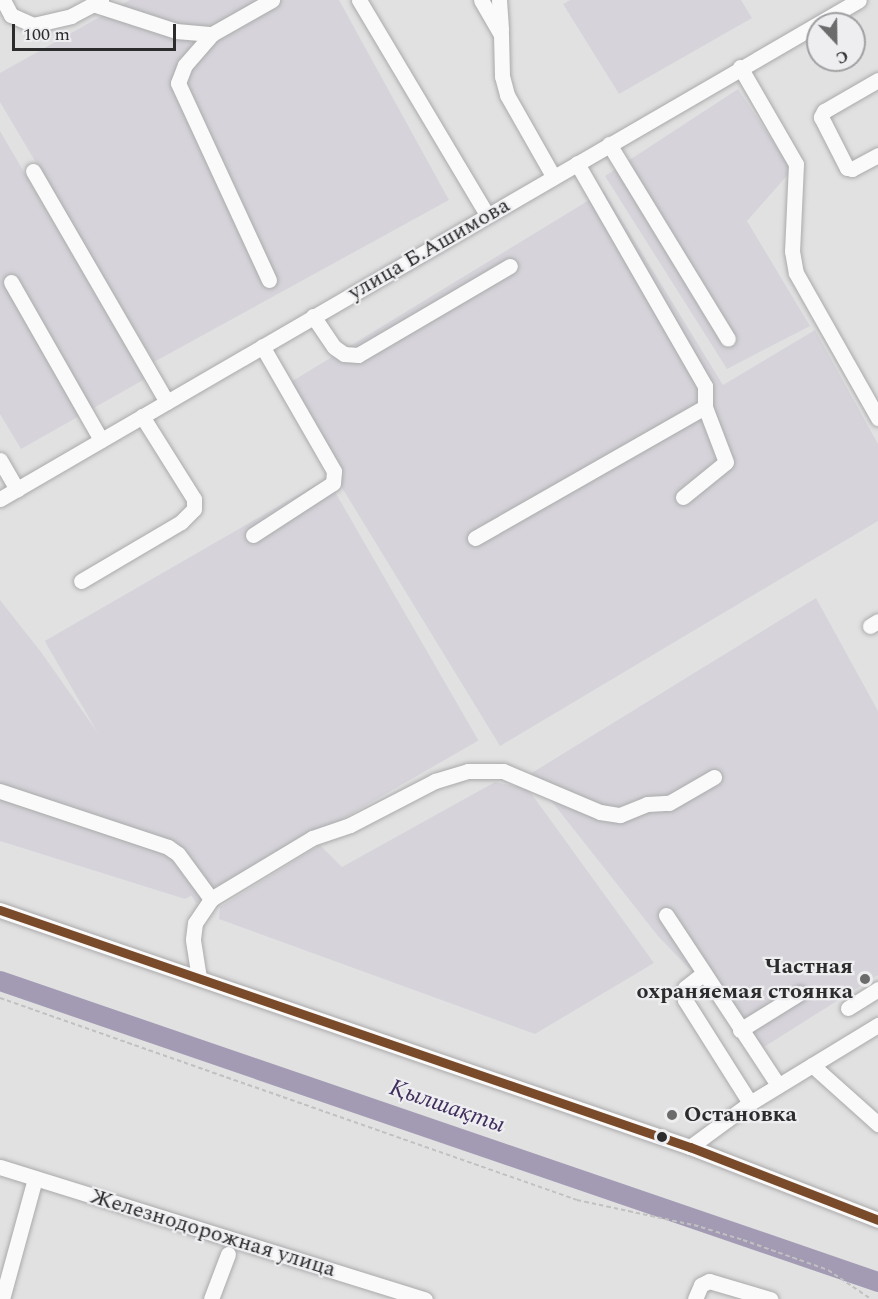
<!DOCTYPE html>
<meta charset="utf-8">
<style>
body{margin:0}
#map{position:relative;width:878px;height:1299px;overflow:hidden;background:#e1e1e2;font-family:Spectral,serif}
div>[style]{position:absolute}
[style*='--x']{left:calc(var(--x)*1px);top:calc(var(--y)*1px);width:calc(var(--w)*1px);rotate:calc(var(--a)*1deg)}
.built>*{inset:0;background:#d6d4da;transform-origin:0 0}
.river>*{height:20px;margin:-10px;padding:0 10px;transform-origin:10px;border-radius:10px;background:#a39bb3}
.path>*{height:2px;margin-top:-1px;transform-origin:0;background:repeating-linear-gradient(90deg,#c1c1c2 0 4.5px,transparent 0 7.5px)}
.roads{filter:drop-shadow(0 0 2px #aaaaab) drop-shadow(0 0 2px #aaaaab)}
.minor>*{height:15px;margin:-7.5px;padding:0 7.5px;transform-origin:7.5px;border-radius:7.5px;background:#fafafb}
.bus-1>*{height:9px;margin:-4.5px;padding:0 4.5px;transform-origin:4.5px;border-radius:4.5px;background:#7a4b2a}
.dots>*{width:16px;height:16px;translate:-50% -50%;box-sizing:border-box;border:3px solid #eeedf0;border-radius:50%}
span{translate:-50% -50%;white-space:nowrap;text-align:center;line-height:1.15;-webkit-text-stroke:4.5px #eeedf0;paint-order:stroke}
.street-label{font-size:22px;color:#2c2c2d}
.poi-label{font-size:22px;color:#2c2c2d;font-weight:700}
.right{translate:-100% -50%;text-align:right}
.left{translate:0 -50%;text-align:left}
.water-label{font-size:24px;color:#402e5d;font-style:italic}
.north{position:absolute;left:806px;top:12px;width:60px;height:60px;box-sizing:border-box;background:#eeedf0;border:2px solid #a0a0a2;border-radius:50%;rotate:158deg;font-size:16px;font-weight:700;line-height:24px;text-align:center;color:#2c2c2d}
.north::after{content:'';display:block;margin:auto;width:21px;height:27px;background:#6b6b6c;clip-path:polygon(50% 0,100% 100%,50% 72%,0 100%)}
.scale{position:absolute;left:12px;top:24px;width:164px;height:27px;box-sizing:border-box;border:3px solid #2c2c2d;border-top:0;padding-left:8px;font-size:18px;line-height:21px;white-space:nowrap;color:#2c2c2d;-webkit-text-stroke:4px #eeedf0;paint-order:stroke}
</style>
<div id="map">
<div class="built">
<i style="clip-path:polygon(130px 0,339px 0,449px 200px,154px 362px,0 102px,0 73px)"></i>
<i style="clip-path:polygon(570px 0,741px 0,752px 18px,619px 94px,563px 4px)"></i>
<i style="clip-path:polygon(738px 89px,792px 170px,747px 221px,810px 326px,727px 369px,605px 176px)"></i>
<i style="clip-path:polygon(0 131px,145px 379px,21px 449px,0 414px)"></i>
<i style="clip-path:polygon(604px 191px,723px 385px,815px 330px,878px 444px,878px 521px,500px 746px,281px 388px)"></i>
<i style="left:327px;top:478px;width:303px;height:326px;rotate:60deg"></i>
<i style="clip-path:polygon(816px 598px,878px 711px,878px 975px,764px 1047px,658px 936px,530px 774px)"></i>
<i style="clip-path:polygon(0 600px,41px 652px,207px 888px,185px 899px,0 841px)"></i>
<i style="clip-path:polygon(495px 782px,528px 789px,654px 963px,535px 1034px,219px 919px,220px 907px,320px 845px,342px 867px)"></i>
</div>
<div class="river">
<i style="--x:0;--y:981;--w:928;--a:18.92"></i>
</div>
<div class="path">
<i style="--x:0;--y:998;--w:611;--a:19.29"></i>
<i style="--x:577;--y:1200;--w:120;--a:12.1"></i>
<i style="--x:694;--y:1225;--w:51;--a:17"></i>
<i style="--x:743;--y:1240;--w:90;--a:19.4"></i>
<i style="--x:828;--y:1270;--w:52;--a:34"></i>
</div>
<div class="roads">
<div class="minor">
<i style="--x:3;--y:0;--w:17;--a:62"></i>
<i style="--x:11;--y:15;--w:24;--a:24"></i>
<i style="--x:33;--y:25;--w:39;--a:-13"></i>
<i style="--x:71;--y:16;--w:34;--a:-28"></i>
<i style="--x:359;--y:0;--w:250;--a:59.2"></i>
<i style="--x:481;--y:0;--w:39;--a:60"></i>
<i style="--x:501;--y:34;--w:42;--a:88.6"></i>
<i style="--x:502;--y:76;--w:20;--a:75"></i>
<i style="--x:507;--y:95;--w:93;--a:60.4"></i>
<i style="--x:499;--y:0;--w:30;--a:86"></i>
<i style="--x:93;--y:4;--w:87;--a:18"></i>
<i style="--x:176;--y:31;--w:36;--a:5"></i>
<i style="--x:740;--y:67;--w:112;--a:60"></i>
<i style="--x:796;--y:164;--w:87;--a:92.6"></i>
<i style="--x:792;--y:251;--w:22;--a:80"></i>
<i style="--x:796;--y:273;--w:167;--a:60.5"></i>
<i style="--x:878;--y:80;--w:62;--a:150.1"></i>
<i style="--x:824;--y:111;--w:7;--a:117"></i>
<i style="--x:821;--y:117;--w:57;--a:63"></i>
<i style="--x:847;--y:168;--w:5;--a:11"></i>
<i style="--x:852;--y:169;--w:30;--a:-28"></i>
<i style="--x:609;--y:144;--w:228;--a:58.6"></i>
<i style="--x:33;--y:171;--w:267;--a:59.9"></i>
<i style="--x:269;--y:280;--w:217;--a:-114.8"></i>
<i style="--x:178;--y:83;--w:19;--a:-69"></i>
<i style="--x:185;--y:65;--w:41;--a:-48.9"></i>
<i style="--x:212;--y:34;--w:69;--a:-29.5"></i>
<i style="--x:11;--y:282;--w:182;--a:60.3"></i>
<i style="--x:313;--y:316;--w:37;--a:56"></i>
<i style="--x:334;--y:347;--w:12;--a:35"></i>
<i style="--x:344;--y:354;--w:14;--a:4"></i>
<i style="--x:358;--y:355;--w:176;--a:-30.4"></i>
<i style="--x:0;--y:460;--w:34;--a:60"></i>
<i style="--x:683;--y:497;--w:55;--a:-39.1"></i>
<i style="--x:726;--y:462;--w:59;--a:-110.9"></i>
<i style="--x:0;--y:499;--w:993;--a:-30.15"></i>
<i style="--x:253;--y:535;--w:95;--a:-33"></i>
<i style="--x:333;--y:483;--w:12;--a:-85"></i>
<i style="--x:334;--y:471;--w:144;--a:-119.9"></i>
<i style="--x:475;--y:538;--w:265;--a:-29.7"></i>
<i style="--x:705;--y:407;--w:21;--a:-90"></i>
<i style="--x:705;--y:386;--w:257;--a:-119.9"></i>
<i style="--x:81;--y:581;--w:116;--a:-30.5"></i>
<i style="--x:181;--y:522;--w:18;--a:-45"></i>
<i style="--x:194;--y:509;--w:10;--a:-90"></i>
<i style="--x:194;--y:499;--w:98;--a:-122.1"></i>
<i style="--x:870;--y:626;--w:9;--a:-32"></i>
<i style="--x:0;--y:791;--w:177;--a:18.4"></i>
<i style="--x:168;--y:847;--w:12;--a:35"></i>
<i style="--x:178;--y:854;--w:56;--a:53.7"></i>
<i style="--x:0;--y:910;--w:730;--a:18.96"></i>
<i style="--x:690;--y:1147;--w:202;--a:21.2"></i>
<i style="--x:666;--y:915;--w:204;--a:56.6"></i>
<i style="--x:704;--y:973;--w:24;--a:142"></i>
<i style="--x:685;--y:988;--w:12;--a:90"></i>
<i style="--x:685;--y:1000;--w:122;--a:57.7"></i>
<i style="--x:199;--y:978;--w:39;--a:-99"></i>
<i style="--x:193;--y:939;--w:16;--a:-83"></i>
<i style="--x:195;--y:923;--w:29;--a:-56"></i>
<i style="--x:211;--y:899;--w:118;--a:-31.1"></i>
<i style="--x:312;--y:838;--w:40;--a:-18.9"></i>
<i style="--x:350;--y:825;--w:96;--a:-27.4"></i>
<i style="--x:435;--y:781;--w:34;--a:-17"></i>
<i style="--x:468;--y:771;--w:35;--a:0"></i>
<i style="--x:503;--y:771;--w:105;--a:22.9"></i>
<i style="--x:600;--y:812;--w:20;--a:9"></i>
<i style="--x:620;--y:815;--w:29;--a:-22"></i>
<i style="--x:647;--y:804;--w:22;--a:-3"></i>
<i style="--x:669;--y:803;--w:52;--a:-30"></i>
<i style="--x:848;--y:1008;--w:36;--a:-32"></i>
<i style="--x:740;--y:1030;--w:70;--a:-31.7"></i>
<i style="--x:812;--y:1065;--w:89;--a:41.8"></i>
<i style="--x:690;--y:1147;--w:74;--a:-36.3"></i>
<i style="--x:750;--y:1103;--w:150;--a:-31.4"></i>
<i style="--x:0;--y:1167;--w:445;--a:17.3"></i>
<i style="--x:2;--y:1299;--w:125;--a:-74.7"></i>
<i style="--x:211;--y:1299;--w:48;--a:-69.3"></i>
<i style="--x:695;--y:1299;--w:15;--a:-67"></i>
<i style="--x:701;--y:1285;--w:9;--a:-27"></i>
<i style="--x:709;--y:1281;--w:64;--a:16.4"></i>
</div>
</div>
<div class="bus-1">
<i style="--x:0;--y:910;--w:730;--a:18.96"></i>
<i style="--x:690;--y:1147;--w:202;--a:21.2"></i>
</div>
<div class="dots">
<i style="left:865px;top:979px;background:#6b6b6c"></i>
<i style="left:672px;top:1115px;background:#6b6b6c"></i>
<i style="left:662px;top:1137px;background:#2c2c2d"></i>
</div>
<div class="street-label">
<span style="left:429px;top:249px;rotate:-30deg">улица Б.Ашимова</span>
<span style="left:213px;top:1233px;rotate:17deg">Железнодорожная улица</span>
</div>
<div class="poi-label">
<span class="right" style="left:853px;top:979px">Частная<br>охраняемая стоянка</span>
<span class="left" style="left:684px;top:1115px">Остановка</span>
</div>
<div class="water-label">
<span style="left:447px;top:1107px;rotate:19deg">Қылшақты</span>
</div>
<div class="north">С</div>
<div class="scale">100 m</div>
</div>
